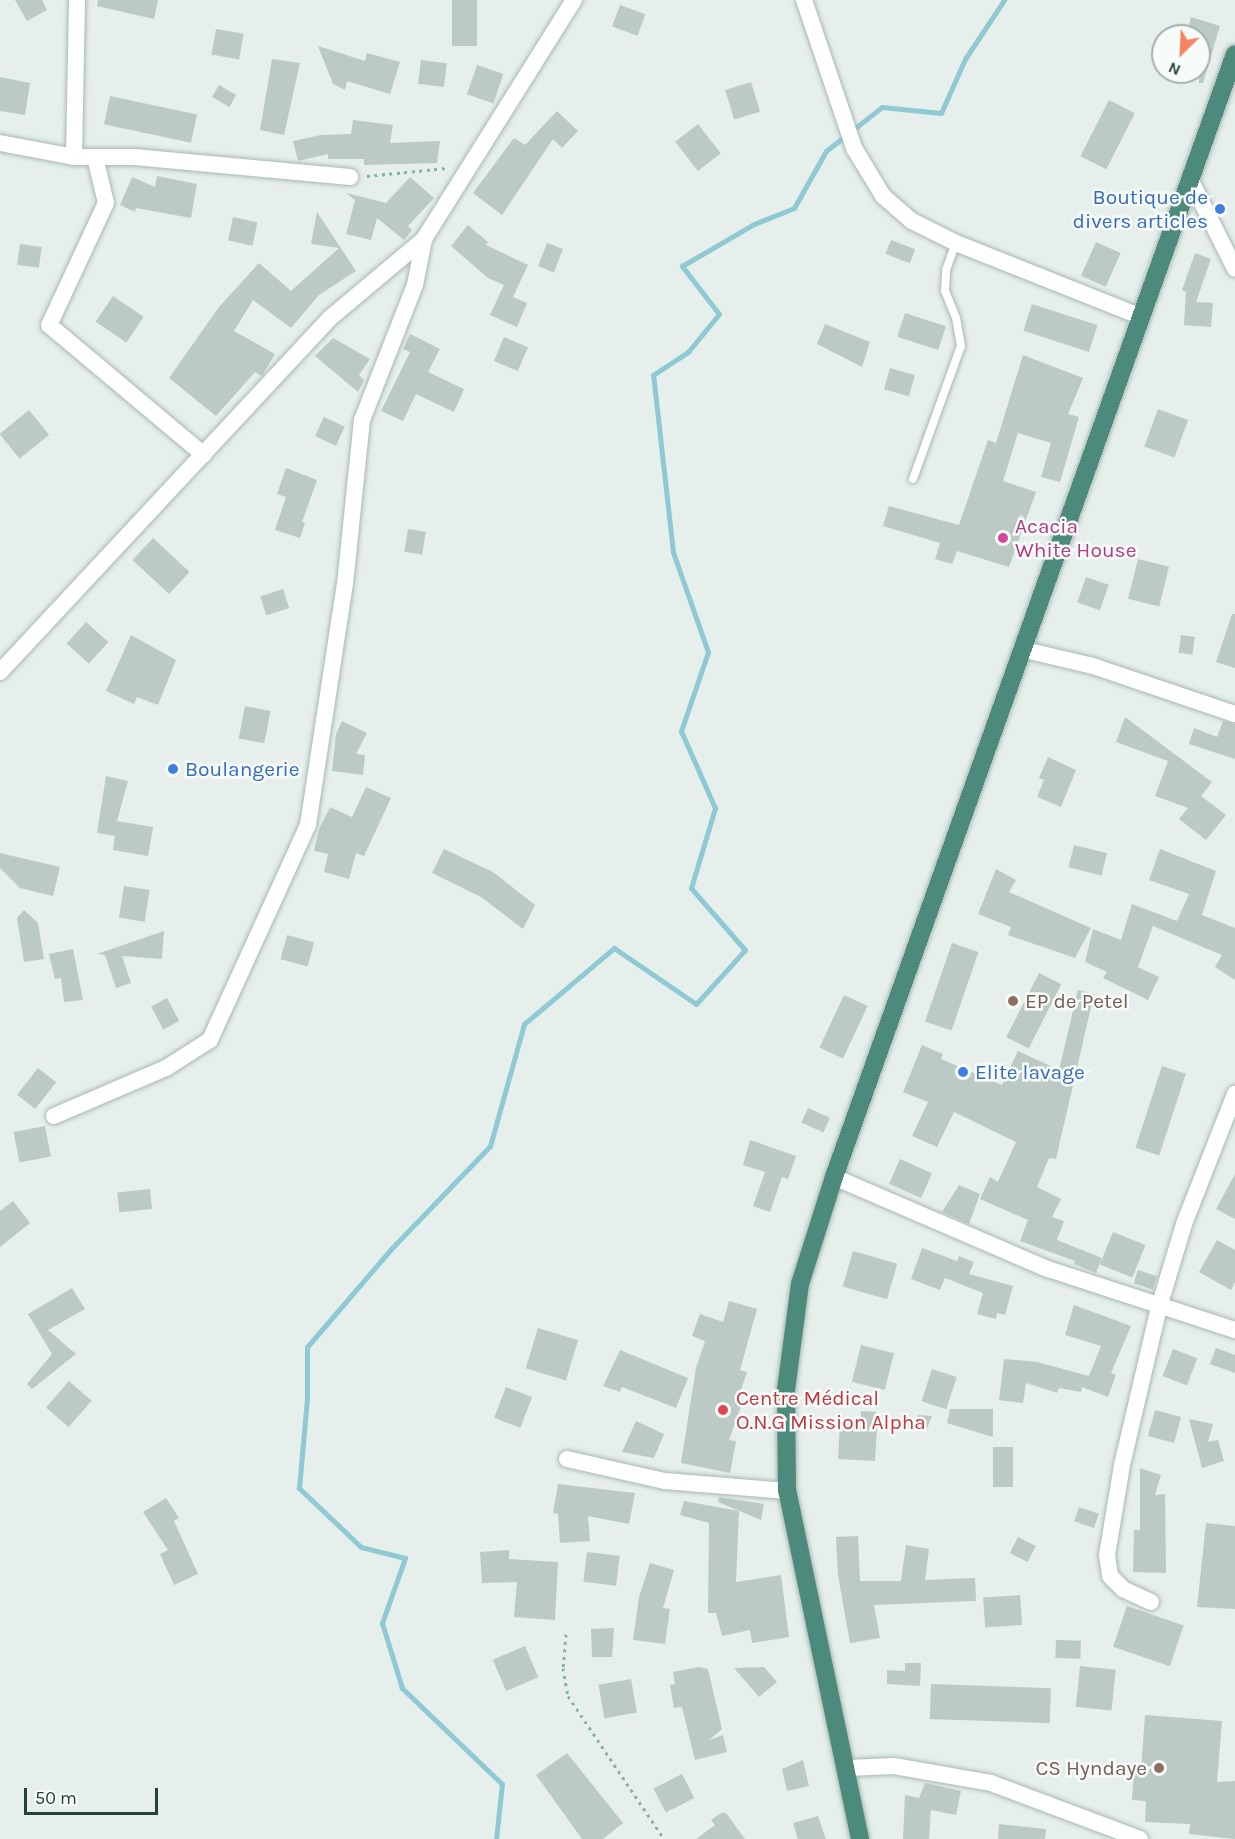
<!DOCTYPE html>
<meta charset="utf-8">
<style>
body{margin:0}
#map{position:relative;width:1235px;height:1839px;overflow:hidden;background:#e6efeb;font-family:Karla,sans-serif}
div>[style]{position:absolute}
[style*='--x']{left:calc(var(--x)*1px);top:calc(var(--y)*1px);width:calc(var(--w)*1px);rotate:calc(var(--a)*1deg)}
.stream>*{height:5px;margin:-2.5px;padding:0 2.5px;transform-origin:2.5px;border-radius:2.5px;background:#8ec9d4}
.building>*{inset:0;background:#bbcac4;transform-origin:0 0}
.path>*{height:3px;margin-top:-1.5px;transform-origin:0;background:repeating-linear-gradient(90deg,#86b3a5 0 3px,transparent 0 7.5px)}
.roads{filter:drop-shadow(0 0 2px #a8b8b2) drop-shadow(0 0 2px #a8b8b2)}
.service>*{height:8px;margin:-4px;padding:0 4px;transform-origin:4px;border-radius:4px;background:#fff}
.minor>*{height:16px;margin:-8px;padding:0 8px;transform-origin:8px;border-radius:8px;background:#fff}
.trunk>*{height:18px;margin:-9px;padding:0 9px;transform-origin:9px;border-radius:9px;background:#4c8a7c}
.dots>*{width:16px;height:16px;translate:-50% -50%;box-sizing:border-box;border:3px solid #f7fbf9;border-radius:50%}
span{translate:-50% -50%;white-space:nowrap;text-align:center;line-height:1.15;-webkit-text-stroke:5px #f7fbf9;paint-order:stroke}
.shop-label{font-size:21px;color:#366cbe}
.right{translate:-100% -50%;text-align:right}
.left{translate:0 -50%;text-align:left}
.hotel-label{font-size:21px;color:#b23c85}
.education-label{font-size:21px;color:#785e54}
.health-label{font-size:21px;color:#be3a42}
.north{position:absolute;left:1151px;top:24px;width:60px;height:60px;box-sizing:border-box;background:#f7fbf9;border:2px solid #a3b1ad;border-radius:50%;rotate:204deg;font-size:16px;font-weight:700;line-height:24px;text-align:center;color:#24423a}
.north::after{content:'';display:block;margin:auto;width:21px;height:27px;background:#f4845f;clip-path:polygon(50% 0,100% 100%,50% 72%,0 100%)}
.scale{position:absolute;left:24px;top:1788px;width:134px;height:27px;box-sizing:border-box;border:3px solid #24423a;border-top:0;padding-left:8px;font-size:18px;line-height:21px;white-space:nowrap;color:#24423a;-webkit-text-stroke:4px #f7fbf9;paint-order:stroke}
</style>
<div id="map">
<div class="stream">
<i style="--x:496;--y:1839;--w:55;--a:-83.8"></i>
<i style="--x:502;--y:1784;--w:139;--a:-136.2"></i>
<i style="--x:402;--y:1688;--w:68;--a:-107.1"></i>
<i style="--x:382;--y:1623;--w:69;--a:-70.5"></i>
<i style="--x:405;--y:1558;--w:45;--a:-166"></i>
<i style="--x:361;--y:1547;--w:86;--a:-136.4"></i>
<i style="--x:299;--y:1488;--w:90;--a:-84.9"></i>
<i style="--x:307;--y:1398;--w:51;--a:-90"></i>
<i style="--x:307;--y:1347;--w:128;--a:-49.4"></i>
<i style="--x:390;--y:1250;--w:144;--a:-46.1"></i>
<i style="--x:490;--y:1146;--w:127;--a:-74.4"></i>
<i style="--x:524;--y:1024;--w:118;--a:-40.2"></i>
<i style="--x:614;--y:948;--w:99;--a:34.3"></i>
<i style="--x:696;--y:1004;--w:73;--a:-47.8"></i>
<i style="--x:745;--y:950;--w:82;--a:-131.1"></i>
<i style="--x:691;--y:888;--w:84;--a:-73.3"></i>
<i style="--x:715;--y:808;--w:84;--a:-113.8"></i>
<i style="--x:681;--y:731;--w:83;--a:-71.1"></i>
<i style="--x:708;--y:652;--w:106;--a:-109.3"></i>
<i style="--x:673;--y:552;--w:178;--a:-96.4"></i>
<i style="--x:653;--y:375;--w:42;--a:-33.3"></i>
<i style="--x:688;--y:352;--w:49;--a:-50.8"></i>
<i style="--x:719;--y:314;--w:61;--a:-127.6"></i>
<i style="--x:682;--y:266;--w:83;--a:-30.3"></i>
<i style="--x:754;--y:224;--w:43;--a:-21.8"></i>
<i style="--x:794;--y:208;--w:65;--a:-60.7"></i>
<i style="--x:826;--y:151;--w:71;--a:-38.2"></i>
<i style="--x:882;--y:107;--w:59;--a:5.8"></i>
<i style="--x:941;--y:113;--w:59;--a:-66"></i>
<i style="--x:965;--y:59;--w:71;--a:-56.5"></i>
</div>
<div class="building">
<i style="clip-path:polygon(15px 0,42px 0,47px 10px,27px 21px)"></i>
<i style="clip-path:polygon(98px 0,158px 0,154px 19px,97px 6px)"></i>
<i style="left:452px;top:0;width:25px;height:46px"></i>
<i style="left:620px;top:5px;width:27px;height:23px;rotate:20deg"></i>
<i style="clip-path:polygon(1191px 17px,1220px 26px,1203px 83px,1199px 83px,1199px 36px,1186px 36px)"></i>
<i style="left:216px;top:29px;width:28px;height:26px;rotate:10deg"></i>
<i style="clip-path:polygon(318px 46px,365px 61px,367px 53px,400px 62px,390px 94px,347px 81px,345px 90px,333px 84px)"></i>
<i style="clip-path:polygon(272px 59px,300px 63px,284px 135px,260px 130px)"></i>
<i style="left:421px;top:60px;width:26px;height:24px;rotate:7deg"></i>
<i style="left:477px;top:65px;width:28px;height:31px;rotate:19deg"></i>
<i style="clip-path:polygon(0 77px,30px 83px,25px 115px,0 111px)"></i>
<i style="left:751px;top:82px;width:31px;height:27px;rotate:73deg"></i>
<i style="left:219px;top:85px;width:20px;height:14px;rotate:30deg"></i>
<i style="left:110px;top:96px;width:89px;height:29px;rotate:12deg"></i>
<i style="left:1109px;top:100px;width:29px;height:63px;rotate:27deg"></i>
<i style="clip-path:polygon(557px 111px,578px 131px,562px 148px,553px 139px,502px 215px,473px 193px,514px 138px,525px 145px)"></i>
<i style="clip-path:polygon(353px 120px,393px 125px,390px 143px,440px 141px,437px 163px,364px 165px,364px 159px,328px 159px,328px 154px,298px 161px,293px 141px,321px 135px,351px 134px)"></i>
<i style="left:698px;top:124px;width:37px;height:29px;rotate:52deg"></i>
<i style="clip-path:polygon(157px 176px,197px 184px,191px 218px,136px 208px,135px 212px,120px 205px,132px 177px,155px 187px)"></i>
<i style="clip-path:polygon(410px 177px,434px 198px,408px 226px,412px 230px,404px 240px,377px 218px,371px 240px,346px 234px,355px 200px,346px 193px,386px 203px)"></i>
<i style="clip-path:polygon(317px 212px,356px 271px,319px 295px,291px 328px,253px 300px,234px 331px,275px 354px,262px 376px,255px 372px,216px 416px,169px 378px,219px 307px,259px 263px,291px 291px,339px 248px,311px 244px)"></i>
<i style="left:233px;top:217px;width:25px;height:24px;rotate:12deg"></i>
<i style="clip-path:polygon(468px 225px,488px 242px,486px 245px,528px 265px,513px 297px,527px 303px,517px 327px,490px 315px,504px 285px,488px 278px,451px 246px)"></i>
<i style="left:891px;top:240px;width:26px;height:15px;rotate:21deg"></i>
<i style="left:1096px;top:242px;width:27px;height:37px;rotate:24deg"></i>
<i style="left:547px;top:243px;width:17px;height:25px;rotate:21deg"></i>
<i style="left:20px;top:244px;width:22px;height:21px;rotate:8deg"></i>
<i style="clip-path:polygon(1195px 253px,1211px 259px,1196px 302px,1213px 303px,1211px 327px,1184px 325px,1186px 292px,1182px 290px)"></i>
<i style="left:113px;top:296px;width:37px;height:31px;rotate:34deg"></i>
<i style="left:1032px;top:304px;width:69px;height:28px;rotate:18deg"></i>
<i style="left:905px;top:313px;width:43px;height:25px;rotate:18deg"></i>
<i style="clip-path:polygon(825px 324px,870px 342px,862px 367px,817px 344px)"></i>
<i style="clip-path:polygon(410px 334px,440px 349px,428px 372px,464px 389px,454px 412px,416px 394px,403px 421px,381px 411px,410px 352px,403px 349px)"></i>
<i style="left:504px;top:337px;width:26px;height:26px;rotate:23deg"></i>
<i style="clip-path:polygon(333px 338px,370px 359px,359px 375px,364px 380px,358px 392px,315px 356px)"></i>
<i style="clip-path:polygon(1023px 355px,1083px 378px,1068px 414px,1079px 417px,1060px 482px,1041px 477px,1051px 443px,1018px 433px,1003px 481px,1036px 492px,1009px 567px,957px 551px,952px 564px,935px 559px,940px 543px,883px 526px,889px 506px,959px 525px,988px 440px,996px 443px)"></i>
<i style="left:890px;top:368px;width:26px;height:22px;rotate:16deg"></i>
<i style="left:1158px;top:409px;width:32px;height:40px;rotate:20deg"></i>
<i style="left:29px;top:410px;width:32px;height:38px;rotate:51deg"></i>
<i style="left:324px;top:417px;width:23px;height:21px;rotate:25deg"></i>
<i style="clip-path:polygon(286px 468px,317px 480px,302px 522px,305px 523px,300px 538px,275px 530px,286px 497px,277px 494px)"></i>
<i style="left:408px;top:529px;width:18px;height:23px;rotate:9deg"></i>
<i style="left:153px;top:538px;width:50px;height:30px;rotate:43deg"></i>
<i style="left:1138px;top:559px;width:32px;height:41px;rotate:14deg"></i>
<i style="left:1086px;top:577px;width:24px;height:27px;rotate:19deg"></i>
<i style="left:283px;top:589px;width:20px;height:24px;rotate:72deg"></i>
<i style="clip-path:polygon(1232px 614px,1235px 614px,1235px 668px,1216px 662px)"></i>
<i style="left:86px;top:622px;width:30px;height:29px;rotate:42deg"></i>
<i style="clip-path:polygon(131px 635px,176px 660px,158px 705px,137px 697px,134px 704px,106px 691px)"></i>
<i style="left:1181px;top:635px;width:14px;height:18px;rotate:8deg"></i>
<i style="left:245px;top:706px;width:26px;height:33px;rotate:11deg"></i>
<i style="clip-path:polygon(1125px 717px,1212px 782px,1201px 796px,1226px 815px,1206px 840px,1179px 819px,1188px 808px,1155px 796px,1168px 761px,1116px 742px)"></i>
<i style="clip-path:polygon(342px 721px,367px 733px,356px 754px,365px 755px,363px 775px,332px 771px,336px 734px)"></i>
<i style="clip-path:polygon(1223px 721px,1235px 724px,1235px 759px,1189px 744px,1194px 728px,1217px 737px)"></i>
<i style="clip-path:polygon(1048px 757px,1076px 770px,1061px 807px,1037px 797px,1044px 780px,1039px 778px)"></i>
<i style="clip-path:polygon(106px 776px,128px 781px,117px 821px,153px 827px,148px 856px,113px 850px,115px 836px,97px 833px)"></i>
<i style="clip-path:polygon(366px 787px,391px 798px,364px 856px,356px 853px,349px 879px,324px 872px,328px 854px,314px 851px,319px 829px,330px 807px,352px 817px)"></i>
<i style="left:1074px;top:845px;width:34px;height:23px;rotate:14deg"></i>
<i style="clip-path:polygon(444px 849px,493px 872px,535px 905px,523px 929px,481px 897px,432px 873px)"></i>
<i style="clip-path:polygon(1160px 849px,1216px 871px,1202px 915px,1235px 928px,1235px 980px,1215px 967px,1222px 955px,1153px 926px,1138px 967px,1159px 977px,1148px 1000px,1103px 978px,1107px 972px,1085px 962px,1093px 929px,1121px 940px,1132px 904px,1177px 921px,1189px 894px,1149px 880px)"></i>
<i style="clip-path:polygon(0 853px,60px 867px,53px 896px,20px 888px,0 868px)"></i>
<i style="clip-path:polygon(996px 869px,1016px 880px,1009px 892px,1091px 928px,1075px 958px,1008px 935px,1011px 927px,978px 914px)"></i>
<i style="left:124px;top:886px;width:26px;height:32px;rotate:9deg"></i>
<i style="clip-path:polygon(24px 910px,38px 923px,44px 959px,24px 962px,17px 918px)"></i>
<i style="clip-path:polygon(164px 931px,162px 959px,122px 956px,131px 983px,116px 988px,105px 955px,97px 954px)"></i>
<i style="left:287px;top:935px;width:28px;height:25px;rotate:15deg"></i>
<i style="left:952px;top:943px;width:28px;height:83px;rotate:19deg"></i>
<i style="clip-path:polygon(73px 949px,83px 1000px,64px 1002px,61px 978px,55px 979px,49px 954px)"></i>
<i style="left:1039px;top:973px;width:25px;height:72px;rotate:27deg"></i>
<i style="clip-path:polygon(1078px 990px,1094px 994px,1056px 1159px,1049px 1158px,1037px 1187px,1061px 1199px,1052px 1217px,1064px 1221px,1057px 1240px,1102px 1258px,1096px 1273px,1074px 1264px,1075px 1261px,1020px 1241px,1028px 1220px,980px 1199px,990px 1177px,998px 1182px,1016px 1142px,954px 1112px,937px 1147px,912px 1136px,928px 1102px,903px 1092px,922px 1045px,943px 1054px,941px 1059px,1002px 1085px,1018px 1051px,1059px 1070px)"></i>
<i style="left:844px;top:995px;width:26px;height:58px;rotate:25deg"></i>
<i style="left:167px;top:998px;width:26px;height:18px;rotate:62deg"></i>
<i style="left:1162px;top:1066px;width:25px;height:86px;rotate:18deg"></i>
<i style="left:38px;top:1068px;width:23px;height:34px;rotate:38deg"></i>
<i style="left:808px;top:1108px;width:24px;height:16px;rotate:24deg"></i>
<i style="left:45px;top:1126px;width:31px;height:32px;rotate:79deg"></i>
<i style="clip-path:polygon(750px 1140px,796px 1156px,788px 1179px,782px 1177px,770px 1212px,753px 1206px,765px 1172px,743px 1165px)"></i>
<i style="left:900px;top:1159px;width:35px;height:27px;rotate:24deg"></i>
<i style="clip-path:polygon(1235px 1174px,1235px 1219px,1216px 1209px)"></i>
<i style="clip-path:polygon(959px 1185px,980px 1194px,969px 1224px,942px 1212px)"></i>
<i style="left:150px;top:1189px;width:20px;height:33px;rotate:84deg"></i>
<i style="clip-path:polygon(13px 1201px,30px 1223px,0 1247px,0 1211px)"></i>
<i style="left:1113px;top:1232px;width:35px;height:35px;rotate:22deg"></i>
<i style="clip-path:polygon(1217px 1240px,1235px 1250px,1235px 1282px,1231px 1290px,1199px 1272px)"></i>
<i style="clip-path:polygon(922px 1248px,957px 1261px,959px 1256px,974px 1262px,969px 1274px,1013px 1286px,1005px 1315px,997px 1313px,996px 1319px,977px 1314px,983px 1293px,945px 1278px,940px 1290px,911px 1279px)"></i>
<i style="left:853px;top:1251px;width:46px;height:37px;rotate:16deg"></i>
<i style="left:1138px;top:1270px;width:20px;height:14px;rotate:18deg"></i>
<i style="clip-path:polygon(72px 1288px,85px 1309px,48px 1330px,76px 1354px,32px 1389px,27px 1384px,52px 1354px,28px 1314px)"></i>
<i style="clip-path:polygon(729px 1301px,757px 1309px,740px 1370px,747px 1372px,738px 1399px,743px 1401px,729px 1440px,736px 1441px,730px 1473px,681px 1463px,696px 1368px,705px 1341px,692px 1336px,700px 1314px,723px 1322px)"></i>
<i style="clip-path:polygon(1074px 1305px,1131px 1326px,1111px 1373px,1116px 1375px,1108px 1397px,1082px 1387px,1081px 1392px,1059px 1388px,1057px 1393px,1026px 1383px,1023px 1403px,999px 1400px,1004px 1359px,1037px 1362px,1089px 1376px,1101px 1346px,1065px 1335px)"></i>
<i style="left:538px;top:1328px;width:42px;height:42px;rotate:17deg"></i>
<i style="left:861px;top:1345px;width:34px;height:38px;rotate:14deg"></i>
<i style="clip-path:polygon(1216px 1348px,1235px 1355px,1235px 1373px,1210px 1364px)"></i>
<i style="left:1173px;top:1349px;width:26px;height:29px;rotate:21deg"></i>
<i style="clip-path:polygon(620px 1350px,688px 1378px,676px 1408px,622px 1387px,620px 1392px,603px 1386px)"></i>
<i style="left:932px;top:1369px;width:26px;height:34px;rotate:18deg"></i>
<i style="left:69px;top:1381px;width:30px;height:35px;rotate:41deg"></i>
<i style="left:506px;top:1387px;width:28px;height:33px;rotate:21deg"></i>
<i style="clip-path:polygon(950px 1409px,993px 1409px,993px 1437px,947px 1423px)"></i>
<i style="left:1155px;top:1410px;width:27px;height:27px;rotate:15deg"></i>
<i style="clip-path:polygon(861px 1411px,878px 1412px,875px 1461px,838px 1459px,840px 1425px,861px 1426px)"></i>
<i style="clip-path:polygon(918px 1415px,932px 1416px,926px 1431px,913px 1426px)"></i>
<i style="clip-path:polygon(1189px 1419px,1213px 1424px,1208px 1442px,1218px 1440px,1224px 1461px,1202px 1468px)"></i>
<i style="clip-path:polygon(636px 1421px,664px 1434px,654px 1458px,622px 1452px)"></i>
<i style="left:993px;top:1447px;width:20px;height:40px"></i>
<i style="clip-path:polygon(1140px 1468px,1161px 1475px,1155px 1495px,1165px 1494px,1166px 1573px,1133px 1572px,1134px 1530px,1140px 1530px)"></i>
<i style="clip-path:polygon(558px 1484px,635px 1493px,629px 1524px,588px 1516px,590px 1541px,560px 1543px,558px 1514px,553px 1513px)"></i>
<i style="clip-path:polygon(719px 1497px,764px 1504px,761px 1520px,718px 1502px)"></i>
<i style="clip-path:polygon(166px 1498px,179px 1518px,174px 1521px,198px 1574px,174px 1585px,160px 1554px,168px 1550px,143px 1512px)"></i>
<i style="clip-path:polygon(684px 1501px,739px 1511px,736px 1582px,781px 1575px,789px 1637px,752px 1643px,750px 1630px,722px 1636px,716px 1613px,708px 1613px,709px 1523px,680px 1515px)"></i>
<i style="left:1079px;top:1507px;width:21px;height:15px;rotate:19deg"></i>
<i style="clip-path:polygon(1206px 1523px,1235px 1526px,1235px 1609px,1197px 1607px)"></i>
<i style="clip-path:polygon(858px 1536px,860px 1581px,901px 1581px,906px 1545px,929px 1549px,925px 1580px,975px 1578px,976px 1601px,874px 1605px,880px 1638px,850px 1643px,838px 1575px,836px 1537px)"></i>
<i style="left:1018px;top:1537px;width:20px;height:18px;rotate:27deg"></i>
<i style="clip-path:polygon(509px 1550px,509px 1559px,558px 1562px,555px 1620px,514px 1617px,517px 1582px,482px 1583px,480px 1552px)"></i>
<i style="left:587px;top:1552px;width:33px;height:30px;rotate:7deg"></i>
<i style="clip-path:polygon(650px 1563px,674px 1570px,663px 1608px,670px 1609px,665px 1644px,633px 1640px,639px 1597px)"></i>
<i style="left:1020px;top:1595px;width:30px;height:37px;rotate:86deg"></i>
<i style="left:1127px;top:1606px;width:60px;height:43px;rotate:19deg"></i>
<i style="clip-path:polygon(614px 1628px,612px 1657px,592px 1657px,591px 1629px)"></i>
<i style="left:1056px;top:1640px;width:25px;height:18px;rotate:2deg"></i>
<i style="left:525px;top:1646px;width:34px;height:35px;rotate:67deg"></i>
<i style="clip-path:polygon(905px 1663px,921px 1663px,920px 1686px,887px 1684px,887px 1670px,905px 1671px)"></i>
<i style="left:1080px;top:1666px;width:36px;height:41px;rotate:6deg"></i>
<i style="clip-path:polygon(699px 1667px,708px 1669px,722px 1729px,709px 1740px,723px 1735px,727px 1752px,695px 1760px,682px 1707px,674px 1708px,670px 1685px,675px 1684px,673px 1672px)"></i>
<i style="clip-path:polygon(764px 1667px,777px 1682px,759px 1697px,734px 1668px)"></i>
<i style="left:631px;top:1679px;width:34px;height:33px;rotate:80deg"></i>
<i style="left:931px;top:1684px;width:120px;height:35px;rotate:2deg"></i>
<i style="clip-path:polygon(1145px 1715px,1222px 1721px,1217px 1782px,1235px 1781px,1235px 1839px,1189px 1834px,1190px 1824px,1145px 1822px,1146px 1801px,1132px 1800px,1134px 1770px,1141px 1770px)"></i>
<i style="clip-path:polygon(567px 1753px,623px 1823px,603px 1839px,582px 1839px,536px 1775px)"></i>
<i style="clip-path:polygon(803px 1760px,809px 1786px,787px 1791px,782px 1769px)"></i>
<i style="left:682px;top:1774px;width:27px;height:32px;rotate:63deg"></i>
<i style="clip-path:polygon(925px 1783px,961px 1791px,956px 1815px,931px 1810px,929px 1839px,903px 1839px,905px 1795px,919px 1798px)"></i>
<i style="clip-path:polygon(721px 1813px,726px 1813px,745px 1839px,696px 1839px,715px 1825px,711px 1820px)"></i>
<i style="clip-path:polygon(818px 1816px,826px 1839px,798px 1839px,793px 1823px)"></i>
<i style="clip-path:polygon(999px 1824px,1046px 1829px,1045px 1839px,998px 1839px)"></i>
</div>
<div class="path">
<i style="--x:367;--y:176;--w:80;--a:-5.7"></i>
<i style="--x:566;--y:1634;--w:34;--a:95"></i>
<i style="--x:563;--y:1668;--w:28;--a:80"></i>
<i style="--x:568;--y:1696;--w:172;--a:56.1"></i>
</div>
<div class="roads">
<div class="service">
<i style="--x:913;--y:479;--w:141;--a:-70.2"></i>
<i style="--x:961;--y:346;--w:28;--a:-100"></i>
<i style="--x:956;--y:318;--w:29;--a:-112"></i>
<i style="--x:945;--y:291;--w:21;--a:-87"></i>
<i style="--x:946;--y:270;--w:29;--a:-70"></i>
</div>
<div class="minor">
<i style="--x:804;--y:0;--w:156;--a:71.3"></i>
<i style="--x:854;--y:148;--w:56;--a:58.9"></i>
<i style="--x:883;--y:196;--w:38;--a:41"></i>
<i style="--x:912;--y:221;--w:49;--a:26.6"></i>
<i style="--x:956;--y:243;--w:197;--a:21.7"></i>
<i style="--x:0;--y:143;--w:75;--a:10.7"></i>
<i style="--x:74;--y:157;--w:60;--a:0"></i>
<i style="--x:134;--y:157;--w:217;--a:5.3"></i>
<i style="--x:74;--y:157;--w:157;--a:-88.9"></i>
<i style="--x:95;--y:157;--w:47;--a:76.6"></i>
<i style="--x:106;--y:203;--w:135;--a:115"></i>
<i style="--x:49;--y:325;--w:202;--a:40"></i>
<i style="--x:1191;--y:181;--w:98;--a:63.4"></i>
<i style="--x:1025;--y:650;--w:70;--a:13.2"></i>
<i style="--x:1093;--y:666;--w:150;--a:18.7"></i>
<i style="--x:0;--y:672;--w:484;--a:-47"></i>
<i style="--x:330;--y:318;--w:123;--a:-40"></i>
<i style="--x:424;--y:239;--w:282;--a:-57.9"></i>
<i style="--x:54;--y:1116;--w:122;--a:-23.2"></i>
<i style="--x:166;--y:1068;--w:52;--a:-32.5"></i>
<i style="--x:210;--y:1040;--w:236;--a:-65.5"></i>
<i style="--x:308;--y:825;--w:244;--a:-81.3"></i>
<i style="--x:345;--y:584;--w:165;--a:-84.1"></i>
<i style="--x:362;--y:420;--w:145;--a:-68.6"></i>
<i style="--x:415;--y:285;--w:47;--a:-78.9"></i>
<i style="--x:834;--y:1177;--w:233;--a:23.3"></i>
<i style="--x:1048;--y:1269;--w:197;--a:18.1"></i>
<i style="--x:567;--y:1459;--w:100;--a:12.7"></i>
<i style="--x:665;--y:1481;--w:122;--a:4.7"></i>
<i style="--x:1151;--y:1602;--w:31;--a:-155"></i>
<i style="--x:1123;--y:1589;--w:18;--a:-135"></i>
<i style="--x:1110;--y:1576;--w:21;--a:-98"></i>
<i style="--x:1107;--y:1555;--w:91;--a:-80.5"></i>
<i style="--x:1122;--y:1465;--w:162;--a:-76.8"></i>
<i style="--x:1159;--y:1307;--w:87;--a:-73.2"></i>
<i style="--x:1184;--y:1224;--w:140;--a:-68.6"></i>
<i style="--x:848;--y:1768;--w:46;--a:-2.5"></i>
<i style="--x:894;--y:1766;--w:98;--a:9.9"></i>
<i style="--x:991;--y:1783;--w:159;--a:20.6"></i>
</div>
<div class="trunk">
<i style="--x:860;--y:1839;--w:356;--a:-101.8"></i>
<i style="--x:787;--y:1491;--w:101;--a:-90.6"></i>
<i style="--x:786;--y:1390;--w:107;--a:-82.5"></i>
<i style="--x:800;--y:1284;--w:112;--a:-72.4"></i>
<i style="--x:834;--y:1177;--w:1192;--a:-70.35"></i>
</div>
</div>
<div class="dots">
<i style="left:1220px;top:209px;background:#3f7fe0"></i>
<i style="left:1003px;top:538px;background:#d1479c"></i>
<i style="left:173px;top:769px;background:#3f7fe0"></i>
<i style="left:1013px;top:1001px;background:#8d6e63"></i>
<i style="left:963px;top:1072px;background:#3f7fe0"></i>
<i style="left:723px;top:1410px;background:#e0444e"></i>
<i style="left:1159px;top:1768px;background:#8d6e63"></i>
</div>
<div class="shop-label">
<span class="right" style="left:1208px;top:209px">Boutique de<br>divers articles</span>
<span class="left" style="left:185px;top:769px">Boulangerie</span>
<span class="left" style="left:975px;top:1072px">Elite lavage</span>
</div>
<div class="hotel-label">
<span class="left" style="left:1015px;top:538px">Acacia<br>White House</span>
</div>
<div class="education-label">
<span class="left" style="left:1025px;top:1001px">EP de Petel</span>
<span class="right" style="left:1147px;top:1768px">CS Hyndaye</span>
</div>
<div class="health-label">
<span class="left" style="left:736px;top:1410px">Centre Médical<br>O.N.G Mission Alpha</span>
</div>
<div class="north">N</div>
<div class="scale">50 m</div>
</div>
